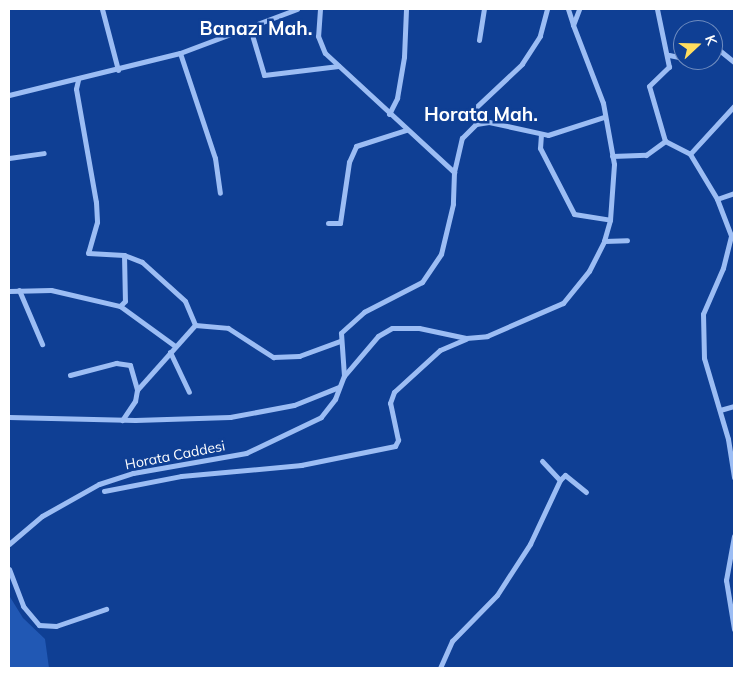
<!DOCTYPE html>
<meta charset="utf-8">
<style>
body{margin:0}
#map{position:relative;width:743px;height:677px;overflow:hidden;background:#0f3f94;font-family:Mulish,sans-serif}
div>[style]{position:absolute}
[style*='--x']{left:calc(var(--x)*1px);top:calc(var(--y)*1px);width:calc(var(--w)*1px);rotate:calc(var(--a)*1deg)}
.green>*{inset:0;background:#2158b4}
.minor>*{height:5px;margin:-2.5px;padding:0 2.5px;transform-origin:2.5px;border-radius:2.5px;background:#9cbdf4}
span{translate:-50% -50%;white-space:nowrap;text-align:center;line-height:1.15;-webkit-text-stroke:5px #0f3f94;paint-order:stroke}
.street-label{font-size:14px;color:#fff}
.district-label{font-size:19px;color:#fff;font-weight:700}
.frame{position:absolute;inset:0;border:10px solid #fff;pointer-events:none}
.north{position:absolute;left:673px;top:20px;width:50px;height:50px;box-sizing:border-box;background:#0f3f94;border:1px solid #6f8cbf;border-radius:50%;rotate:69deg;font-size:14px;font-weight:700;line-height:20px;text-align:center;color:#fff}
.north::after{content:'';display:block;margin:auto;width:18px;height:22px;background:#ffdd5f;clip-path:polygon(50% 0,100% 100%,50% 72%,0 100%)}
</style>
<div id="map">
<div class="green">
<i style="clip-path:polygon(9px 580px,10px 597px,23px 618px,45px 639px,49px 668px,9px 668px)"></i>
</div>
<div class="minor">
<i style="--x:102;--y:9;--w:63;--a:75.3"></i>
<i style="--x:320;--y:9;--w:27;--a:94"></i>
<i style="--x:318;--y:36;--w:18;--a:68"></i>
<i style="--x:325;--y:53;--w:176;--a:42.7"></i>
<i style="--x:454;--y:172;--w:32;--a:92"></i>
<i style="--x:453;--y:204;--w:51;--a:103.5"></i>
<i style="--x:441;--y:254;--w:34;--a:124"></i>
<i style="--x:422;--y:282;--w:65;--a:152.7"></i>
<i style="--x:364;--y:312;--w:31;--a:138"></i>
<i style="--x:341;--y:333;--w:43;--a:86"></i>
<i style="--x:547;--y:9;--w:28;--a:105"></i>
<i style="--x:540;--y:36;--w:33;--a:123"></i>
<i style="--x:522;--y:64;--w:67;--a:136.8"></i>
<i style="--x:473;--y:110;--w:14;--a:78"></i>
<i style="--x:476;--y:124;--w:13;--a:-9"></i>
<i style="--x:489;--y:122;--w:60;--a:12.4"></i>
<i style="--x:548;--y:135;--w:59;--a:-17.8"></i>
<i style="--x:568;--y:9;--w:16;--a:72"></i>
<i style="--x:250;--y:28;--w:49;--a:73.4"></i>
<i style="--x:264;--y:75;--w:75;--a:-6.9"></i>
<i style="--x:479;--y:40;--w:31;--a:-81"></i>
<i style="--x:713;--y:45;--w:27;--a:39"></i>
<i style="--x:180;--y:53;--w:111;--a:71.6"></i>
<i style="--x:215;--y:158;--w:35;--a:82"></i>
<i style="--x:669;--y:55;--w:14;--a:12"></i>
<i style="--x:78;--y:80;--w:9;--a:103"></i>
<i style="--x:76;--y:89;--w:115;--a:80"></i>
<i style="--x:96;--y:202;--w:20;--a:87"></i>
<i style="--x:97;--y:222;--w:32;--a:106"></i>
<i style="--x:88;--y:253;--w:36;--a:3"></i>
<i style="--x:124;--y:255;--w:46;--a:88.8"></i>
<i style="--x:125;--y:301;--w:7;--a:135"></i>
<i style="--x:9;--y:95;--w:176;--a:-13.8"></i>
<i style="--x:180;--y:53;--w:125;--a:-20.6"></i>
<i style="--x:734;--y:106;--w:65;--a:132.5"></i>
<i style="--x:690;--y:154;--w:52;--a:59"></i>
<i style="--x:717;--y:199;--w:40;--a:69"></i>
<i style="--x:731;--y:236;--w:33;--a:104"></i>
<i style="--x:723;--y:268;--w:50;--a:113.5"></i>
<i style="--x:703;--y:314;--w:44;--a:88.7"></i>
<i style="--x:704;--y:358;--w:84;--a:73.5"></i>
<i style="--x:728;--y:439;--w:39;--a:81"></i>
<i style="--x:389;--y:114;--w:18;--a:-63"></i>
<i style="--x:397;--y:98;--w:42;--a:-80.3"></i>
<i style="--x:404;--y:57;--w:48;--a:-87.6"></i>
<i style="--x:541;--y:134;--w:14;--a:94"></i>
<i style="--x:540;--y:148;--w:74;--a:62.7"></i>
<i style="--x:574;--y:214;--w:36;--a:9"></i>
<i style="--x:665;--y:141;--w:28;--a:27"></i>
<i style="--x:612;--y:156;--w:34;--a:-2"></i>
<i style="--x:646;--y:155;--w:24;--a:-36"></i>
<i style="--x:665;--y:141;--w:57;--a:-106.2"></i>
<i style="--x:649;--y:86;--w:28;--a:-44"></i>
<i style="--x:669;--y:67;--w:59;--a:-101.7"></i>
<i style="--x:9;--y:158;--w:35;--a:-8"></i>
<i style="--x:454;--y:172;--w:35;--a:-77"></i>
<i style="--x:462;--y:138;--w:20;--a:-45"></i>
<i style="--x:717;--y:199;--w:18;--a:-19"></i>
<i style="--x:328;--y:223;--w:12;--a:0"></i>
<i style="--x:340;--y:223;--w:62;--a:-81.6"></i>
<i style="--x:349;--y:162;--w:17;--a:-66"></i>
<i style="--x:356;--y:146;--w:52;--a:-17.7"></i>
<i style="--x:604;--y:241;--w:23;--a:-2"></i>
<i style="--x:124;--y:255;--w:19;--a:21"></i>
<i style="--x:142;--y:262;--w:58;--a:42.2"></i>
<i style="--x:185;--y:301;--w:26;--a:67"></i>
<i style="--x:195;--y:325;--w:87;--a:131.7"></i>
<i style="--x:19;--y:290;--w:59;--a:66.9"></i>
<i style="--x:9;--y:291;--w:42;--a:-1.4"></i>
<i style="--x:51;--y:290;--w:71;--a:13.1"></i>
<i style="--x:120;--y:306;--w:68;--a:36"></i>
<i style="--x:195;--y:325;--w:33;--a:5"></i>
<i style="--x:228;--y:328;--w:54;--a:32.8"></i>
<i style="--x:273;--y:357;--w:26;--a:-2"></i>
<i style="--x:299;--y:356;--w:44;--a:-20.1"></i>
<i style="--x:170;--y:352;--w:44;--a:64.6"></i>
<i style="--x:70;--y:375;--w:48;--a:-14.6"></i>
<i style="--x:116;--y:363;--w:14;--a:8"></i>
<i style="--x:130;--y:365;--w:26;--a:74"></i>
<i style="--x:137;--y:390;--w:11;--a:100"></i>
<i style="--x:135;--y:401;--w:23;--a:124"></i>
<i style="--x:720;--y:410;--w:15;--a:-16"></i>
<i style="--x:9;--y:417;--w:126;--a:1.4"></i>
<i style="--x:135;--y:420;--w:95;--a:-1.8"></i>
<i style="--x:230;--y:417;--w:65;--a:-10.6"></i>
<i style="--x:294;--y:405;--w:48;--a:-21.8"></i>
<i style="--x:542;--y:461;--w:26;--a:47"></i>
<i style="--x:104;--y:491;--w:78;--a:-11"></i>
<i style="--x:181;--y:476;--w:121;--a:-5.2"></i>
<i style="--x:301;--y:465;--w:96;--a:-11.4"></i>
<i style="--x:395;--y:446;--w:7;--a:-63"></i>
<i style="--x:398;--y:440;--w:38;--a:-102"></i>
<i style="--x:390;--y:403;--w:12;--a:-70"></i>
<i style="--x:394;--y:392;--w:62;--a:-42.4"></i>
<i style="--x:440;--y:350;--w:28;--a:-23"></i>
<i style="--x:734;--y:536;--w:45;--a:100.3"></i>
<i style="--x:726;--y:580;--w:50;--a:80.7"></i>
<i style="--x:9;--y:544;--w:43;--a:-40.3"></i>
<i style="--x:42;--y:516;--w:65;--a:-29.3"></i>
<i style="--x:99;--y:484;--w:36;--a:-18"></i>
<i style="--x:133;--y:473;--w:115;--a:-10"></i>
<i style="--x:246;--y:453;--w:83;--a:-25.6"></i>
<i style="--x:321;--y:417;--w:23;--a:-52"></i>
<i style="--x:335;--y:399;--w:25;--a:-69"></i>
<i style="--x:344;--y:376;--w:52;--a:-49.6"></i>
<i style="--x:378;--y:336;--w:16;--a:-30"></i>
<i style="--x:392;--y:328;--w:27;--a:0"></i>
<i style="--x:419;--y:328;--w:48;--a:12"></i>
<i style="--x:466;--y:338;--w:21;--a:-5"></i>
<i style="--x:487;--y:336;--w:83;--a:-23.5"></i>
<i style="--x:563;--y:303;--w:41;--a:-50.9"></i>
<i style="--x:589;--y:271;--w:34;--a:-63"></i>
<i style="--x:604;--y:241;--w:22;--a:-74"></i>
<i style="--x:610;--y:220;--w:56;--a:-85.9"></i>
<i style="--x:614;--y:164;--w:62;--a:-100.2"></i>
<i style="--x:603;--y:103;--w:84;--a:-111"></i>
<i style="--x:573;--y:25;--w:17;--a:-69"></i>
<i style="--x:9;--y:569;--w:40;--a:69"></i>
<i style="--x:23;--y:606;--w:25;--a:50"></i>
<i style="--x:39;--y:625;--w:17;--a:3"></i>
<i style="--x:56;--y:626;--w:53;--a:-18.8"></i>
<i style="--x:440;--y:668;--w:30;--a:-66"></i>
<i style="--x:452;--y:641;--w:64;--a:-45.6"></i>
<i style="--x:497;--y:595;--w:61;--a:-57.1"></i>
<i style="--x:530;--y:544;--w:71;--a:-64.9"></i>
<i style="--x:560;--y:480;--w:7;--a:-45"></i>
<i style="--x:565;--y:475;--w:27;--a:39"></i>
</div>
<div class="street-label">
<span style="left:175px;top:455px;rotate:-11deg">Horata Caddesi</span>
</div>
<div class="district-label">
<span style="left:256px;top:29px">Banazı Mah.</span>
<span style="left:481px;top:115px">Horata Mah.</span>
</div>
<div class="frame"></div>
<div class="north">K</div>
</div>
